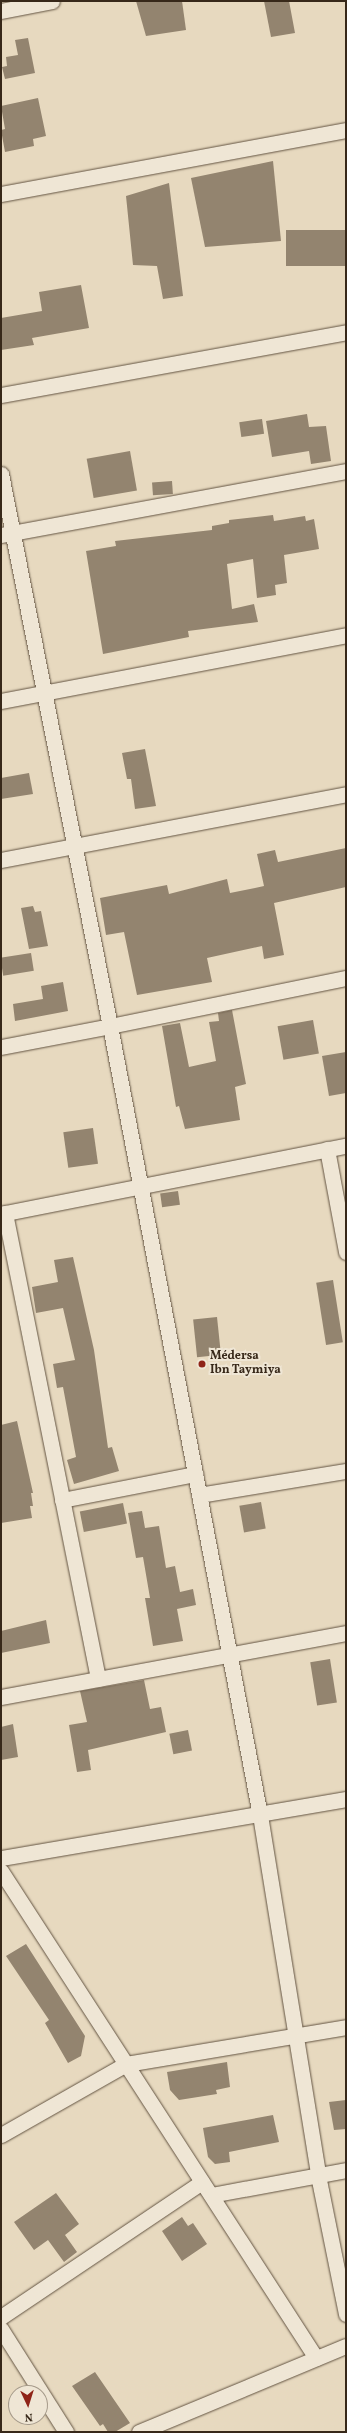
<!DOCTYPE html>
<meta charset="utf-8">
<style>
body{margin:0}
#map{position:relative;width:347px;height:2433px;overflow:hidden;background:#e7d9bf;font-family:Vollkorn,serif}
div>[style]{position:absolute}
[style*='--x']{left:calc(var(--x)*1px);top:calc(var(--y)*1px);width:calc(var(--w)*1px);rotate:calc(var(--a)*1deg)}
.building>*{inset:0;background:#93846f;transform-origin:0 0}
.roads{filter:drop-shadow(0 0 1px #635442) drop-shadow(0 0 1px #635442)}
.minor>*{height:15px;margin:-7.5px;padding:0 7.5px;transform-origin:7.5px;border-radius:7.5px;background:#efe6d5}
.dots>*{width:11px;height:11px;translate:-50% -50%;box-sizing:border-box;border:2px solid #efe6d5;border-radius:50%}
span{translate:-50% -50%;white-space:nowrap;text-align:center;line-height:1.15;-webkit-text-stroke:4px #efe6d5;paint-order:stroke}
.poi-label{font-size:12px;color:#372819;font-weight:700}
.left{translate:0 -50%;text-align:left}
.frame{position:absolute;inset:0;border:2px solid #372819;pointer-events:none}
.north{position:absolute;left:8px;top:2385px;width:40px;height:40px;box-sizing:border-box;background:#efe6d5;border:1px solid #a59a8a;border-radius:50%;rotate:176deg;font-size:11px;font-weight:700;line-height:16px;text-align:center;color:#372819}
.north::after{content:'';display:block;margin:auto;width:14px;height:18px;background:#8f2418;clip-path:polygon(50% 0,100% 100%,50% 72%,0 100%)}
</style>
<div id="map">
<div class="building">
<i style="clip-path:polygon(136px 1px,182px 1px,186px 30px,146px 36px)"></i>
<i style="clip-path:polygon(264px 1px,289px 1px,295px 33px,271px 37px)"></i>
<i style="clip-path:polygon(28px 38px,35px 73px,5px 79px,2px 67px,7px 66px,6px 57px,18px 55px,15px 40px)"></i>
<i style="clip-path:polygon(38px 98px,46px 136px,33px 139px,34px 146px,5px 152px,1px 130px,5px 129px,1px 106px)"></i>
<i style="clip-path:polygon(273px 161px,281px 241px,205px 247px,191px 178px)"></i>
<i style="clip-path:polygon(169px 183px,183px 296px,163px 299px,157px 266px,133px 265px,126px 196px)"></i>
<i style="left:346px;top:230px;width:36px;height:60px;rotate:90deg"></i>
<i style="clip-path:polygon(81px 285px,89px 328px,32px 338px,34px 345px,1px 350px,1px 318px,42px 311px,39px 292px)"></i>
<i style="clip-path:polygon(307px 414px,309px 427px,326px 426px,331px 461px,311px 464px,309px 451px,272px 457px,266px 421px)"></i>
<i style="left:262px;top:419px;width:15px;height:23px;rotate:82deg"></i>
<i style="left:130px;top:451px;width:40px;height:44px;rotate:80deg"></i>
<i style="left:172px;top:481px;width:13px;height:20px;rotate:86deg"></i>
<i style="clip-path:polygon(273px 515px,274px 521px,305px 516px,306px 521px,314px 519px,319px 549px,284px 555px,287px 583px,275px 585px,276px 595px,257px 598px,253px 559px,227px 564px,232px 609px,254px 604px,258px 622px,188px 631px,189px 637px,103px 654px,86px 551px,116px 546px,115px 541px,212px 530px,212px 526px,229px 523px,229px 520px)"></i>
<i style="clip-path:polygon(145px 749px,156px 806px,135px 809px,131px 779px,127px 779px,122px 753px)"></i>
<i style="clip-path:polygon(29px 773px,33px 794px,1px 799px,1px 778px)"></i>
<i style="clip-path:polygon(346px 848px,346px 887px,274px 903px,284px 955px,264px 959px,262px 946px,207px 958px,212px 982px,137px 995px,124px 932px,106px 935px,100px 898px,167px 885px,169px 894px,227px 879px,230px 893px,255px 888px,264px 886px,257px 854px,275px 850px,278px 862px)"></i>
<i style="clip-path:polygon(33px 906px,35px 912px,41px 911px,48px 946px,29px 949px,21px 908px)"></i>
<i style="left:31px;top:953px;width:18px;height:31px;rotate:81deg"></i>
<i style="clip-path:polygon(63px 982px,68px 1011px,15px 1021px,13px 1004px,43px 999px,41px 986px)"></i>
<i style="clip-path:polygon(232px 1010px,246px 1084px,235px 1087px,240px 1120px,185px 1129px,179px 1106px,176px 1107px,162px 1026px,180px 1023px,189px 1067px,216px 1061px,209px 1022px,219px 1021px,218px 1013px)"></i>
<i style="left:313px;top:1020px;width:34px;height:36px;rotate:80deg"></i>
<i style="clip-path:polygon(346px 1052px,346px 1093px,329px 1096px,322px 1056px)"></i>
<i style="left:93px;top:1128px;width:36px;height:30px;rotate:82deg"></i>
<i style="left:178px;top:1191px;width:14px;height:18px;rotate:82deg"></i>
<i style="clip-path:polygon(73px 1257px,94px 1350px,108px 1448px,112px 1447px,119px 1471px,74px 1484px,67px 1460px,76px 1457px,63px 1387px,57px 1388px,53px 1364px,75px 1360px,63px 1308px,36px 1313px,32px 1287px,58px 1282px,54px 1260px)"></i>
<i style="left:333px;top:1280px;width:63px;height:17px;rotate:81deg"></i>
<i style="left:217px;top:1317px;width:38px;height:24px;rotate:84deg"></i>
<i style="clip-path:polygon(17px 1421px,33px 1493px,31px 1493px,33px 1506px,30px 1506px,32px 1518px,1px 1523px,1px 1425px)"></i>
<i style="left:261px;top:1502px;width:27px;height:22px;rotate:80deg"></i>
<i style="left:123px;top:1503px;width:21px;height:44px;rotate:79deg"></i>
<i style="clip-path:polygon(142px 1511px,145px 1528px,159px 1526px,166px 1568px,175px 1566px,180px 1592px,193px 1589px,196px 1605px,177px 1609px,183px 1641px,153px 1646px,145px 1598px,150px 1598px,143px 1557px,136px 1558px,128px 1513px)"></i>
<i style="clip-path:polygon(46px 1620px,50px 1643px,1px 1653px,1px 1631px)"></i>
<i style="left:330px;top:1659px;width:44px;height:20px;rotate:81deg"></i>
<i style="clip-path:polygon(144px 1680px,150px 1709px,161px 1707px,166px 1732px,88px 1750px,91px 1770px,77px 1772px,69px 1725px,87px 1722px,80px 1691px)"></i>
<i style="clip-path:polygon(13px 1724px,18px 1757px,1px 1760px,1px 1727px)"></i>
<i style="left:188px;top:1730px;width:21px;height:19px;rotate:79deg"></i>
<i style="clip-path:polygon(26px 1944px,85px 2036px,81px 2056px,68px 2063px,45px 2023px,49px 2020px,6px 1956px)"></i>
<i style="clip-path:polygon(227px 2062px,230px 2087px,216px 2090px,217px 2094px,179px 2100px,170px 2090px,167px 2072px)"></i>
<i style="clip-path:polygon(346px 2100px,346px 2129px,334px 2130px,329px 2102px)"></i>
<i style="clip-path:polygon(273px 2115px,279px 2142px,229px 2152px,230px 2162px,215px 2164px,208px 2157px,203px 2128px)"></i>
<i style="clip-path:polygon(56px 2193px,79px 2224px,65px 2235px,77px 2252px,64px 2262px,48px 2240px,34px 2250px,14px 2222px)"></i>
<i style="clip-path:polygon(182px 2217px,188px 2226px,193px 2223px,207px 2244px,182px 2261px,162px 2231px)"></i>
<i style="clip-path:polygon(95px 2372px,130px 2423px,115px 2432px,108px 2432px,103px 2424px,100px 2426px,72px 2386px)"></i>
</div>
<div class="roads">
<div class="minor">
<i style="--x:1;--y:11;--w:52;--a:-11.1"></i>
<i style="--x:1;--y:194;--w:351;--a:-10.5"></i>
<i style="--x:1;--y:395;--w:351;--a:-10.3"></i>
<i style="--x:1;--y:474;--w:563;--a:78.83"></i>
<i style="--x:110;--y:1026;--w:241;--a:-11.5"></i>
<i style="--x:1;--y:535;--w:351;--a:-10.5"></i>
<i style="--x:1;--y:701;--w:351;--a:-10.8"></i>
<i style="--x:1;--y:860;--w:351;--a:-10.8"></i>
<i style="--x:1;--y:1047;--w:111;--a:-10.9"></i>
<i style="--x:110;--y:1026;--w:803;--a:79.24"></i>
<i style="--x:260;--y:1815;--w:365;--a:80.8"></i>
<i style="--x:318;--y:2175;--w:142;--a:78.6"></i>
<i style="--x:327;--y:1149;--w:105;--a:79.5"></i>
<i style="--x:5;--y:1213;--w:475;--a:78.7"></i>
<i style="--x:1;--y:1214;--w:352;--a:-11.2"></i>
<i style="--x:199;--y:1495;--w:149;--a:-9.3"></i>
<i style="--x:62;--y:1500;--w:136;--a:-11.1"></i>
<i style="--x:1;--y:1697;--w:351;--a:-10.5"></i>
<i style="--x:1;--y:1858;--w:350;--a:-9.7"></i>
<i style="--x:1;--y:1871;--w:580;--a:57.1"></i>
<i style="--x:1;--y:2135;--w:144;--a:-29.6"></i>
<i style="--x:126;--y:2064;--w:223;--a:-9.5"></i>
<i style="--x:211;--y:2195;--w:137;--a:-10.5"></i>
<i style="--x:1;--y:2317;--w:242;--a:-33.9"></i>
<i style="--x:1;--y:2329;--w:122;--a:57.7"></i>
<i style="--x:139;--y:2432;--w:224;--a:-22.6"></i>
</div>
</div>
<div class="dots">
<i style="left:202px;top:1364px;background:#8f2418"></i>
</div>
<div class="poi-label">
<span class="left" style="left:210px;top:1364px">Médersa<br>Ibn Taymiya</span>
</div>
<div class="frame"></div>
<div class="north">N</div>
</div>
